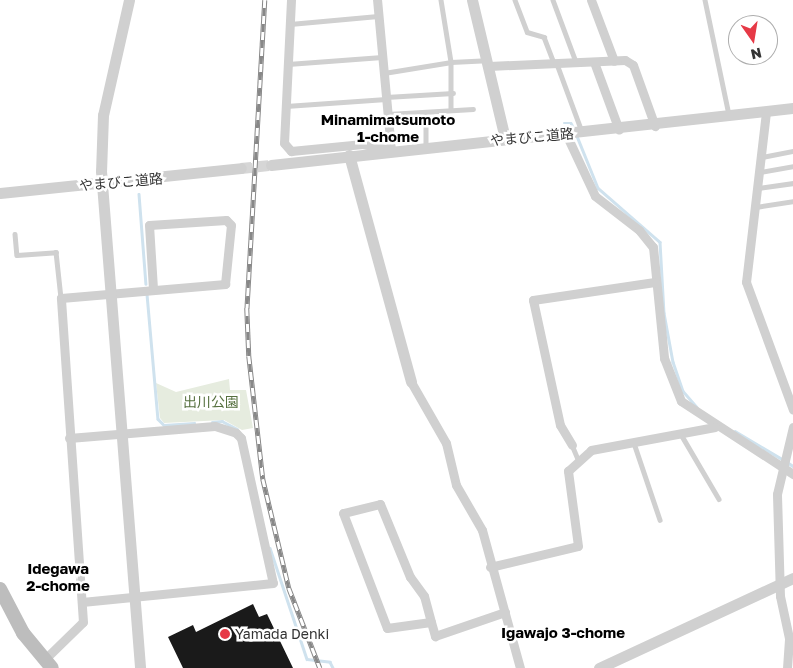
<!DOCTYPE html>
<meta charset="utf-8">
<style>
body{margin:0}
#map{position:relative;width:793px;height:668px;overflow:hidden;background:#fff;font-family:"Golos Text","Noto Sans JP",sans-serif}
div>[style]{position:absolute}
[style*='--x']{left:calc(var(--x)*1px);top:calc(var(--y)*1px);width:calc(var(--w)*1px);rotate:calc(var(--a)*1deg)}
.green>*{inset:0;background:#e6ecdf}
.stream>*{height:2.5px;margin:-1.25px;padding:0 1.25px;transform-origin:1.25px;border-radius:1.25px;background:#cfe2ee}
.building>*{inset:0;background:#1a1a1a}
.tertiary-tunnel>*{height:11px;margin-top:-5.5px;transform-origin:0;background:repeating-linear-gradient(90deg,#d6d6d6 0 11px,transparent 0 16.5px)}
.service>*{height:4.5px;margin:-2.25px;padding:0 2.25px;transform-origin:2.25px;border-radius:2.25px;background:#d0d0d0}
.minor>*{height:9px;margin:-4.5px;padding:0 4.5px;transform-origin:4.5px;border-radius:4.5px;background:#d0d0d0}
.tertiary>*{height:11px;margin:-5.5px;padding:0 5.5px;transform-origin:5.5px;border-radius:5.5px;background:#d0d0d0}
.secondary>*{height:14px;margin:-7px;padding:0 7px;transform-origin:7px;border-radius:7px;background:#bdbdbd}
.rail>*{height:4.5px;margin-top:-2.25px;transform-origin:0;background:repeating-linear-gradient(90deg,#fff 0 8px,#888 0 16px);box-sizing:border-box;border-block:1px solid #888}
.dots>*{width:14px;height:14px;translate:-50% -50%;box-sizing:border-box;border:2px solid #fff;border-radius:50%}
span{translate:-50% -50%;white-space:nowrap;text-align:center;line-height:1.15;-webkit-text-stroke:5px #fff;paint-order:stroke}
.street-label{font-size:14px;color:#333}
.park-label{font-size:14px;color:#56703f}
.poi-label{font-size:14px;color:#333}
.left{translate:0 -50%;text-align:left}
.neighbourhood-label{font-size:15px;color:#000;font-weight:700}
.north{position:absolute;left:728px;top:15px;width:50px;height:50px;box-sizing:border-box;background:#fff;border:1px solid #adadad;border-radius:50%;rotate:167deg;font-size:14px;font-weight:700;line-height:20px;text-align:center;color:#333}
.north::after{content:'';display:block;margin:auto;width:18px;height:22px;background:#e63946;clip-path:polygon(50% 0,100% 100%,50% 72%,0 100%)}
</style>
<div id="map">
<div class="green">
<i style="clip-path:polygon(229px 379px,230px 390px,246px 390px,253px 428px,242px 430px,224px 420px,164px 423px,160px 418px,156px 383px,176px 392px)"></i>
</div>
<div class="stream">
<i style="--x:564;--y:123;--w:7;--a:0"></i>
<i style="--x:571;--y:123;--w:7;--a:63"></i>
<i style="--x:577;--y:136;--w:56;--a:68"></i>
<i style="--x:598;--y:188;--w:82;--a:41.1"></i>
<i style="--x:660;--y:242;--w:71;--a:86.8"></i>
<i style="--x:664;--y:313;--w:50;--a:79.6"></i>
<i style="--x:673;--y:362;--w:31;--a:71"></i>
<i style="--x:683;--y:391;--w:21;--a:49"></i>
<i style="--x:139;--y:194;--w:90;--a:85.6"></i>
<i style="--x:147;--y:294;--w:125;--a:85"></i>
<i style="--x:158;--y:419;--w:8;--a:45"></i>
<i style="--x:164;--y:425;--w:30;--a:-4"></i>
<i style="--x:212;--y:422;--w:10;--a:-6"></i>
<i style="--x:222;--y:421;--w:17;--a:28"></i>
<i style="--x:735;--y:431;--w:55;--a:30.8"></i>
<i style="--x:787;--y:462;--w:7;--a:34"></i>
<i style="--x:270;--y:548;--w:117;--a:71.6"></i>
<i style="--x:307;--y:659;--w:23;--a:7"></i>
<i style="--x:330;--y:662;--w:7;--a:63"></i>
</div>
<div class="building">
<i style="clip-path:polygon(253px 604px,259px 617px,267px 614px,293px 668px,183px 668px,168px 637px,193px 625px,196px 632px)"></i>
</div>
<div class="tertiary-tunnel">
<i style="--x:241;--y:168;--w:30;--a:-6"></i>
</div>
<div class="service">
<i style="--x:441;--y:0;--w:63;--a:80.8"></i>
<i style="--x:451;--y:62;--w:35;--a:-3"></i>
<i style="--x:515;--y:0;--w:34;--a:69"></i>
<i style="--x:527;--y:32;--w:18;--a:16"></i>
<i style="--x:544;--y:37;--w:28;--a:69"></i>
<i style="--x:553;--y:0;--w:66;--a:69.6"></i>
<i style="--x:705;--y:0;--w:117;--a:78.2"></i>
<i style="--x:290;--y:24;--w:88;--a:-5.2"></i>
<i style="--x:288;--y:64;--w:94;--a:-4.3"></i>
<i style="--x:557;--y:64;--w:69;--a:69.7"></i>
<i style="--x:384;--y:73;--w:68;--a:-9.3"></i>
<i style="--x:451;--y:62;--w:46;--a:90"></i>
<i style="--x:386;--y:97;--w:67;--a:-3.4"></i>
<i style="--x:286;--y:106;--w:100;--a:-4"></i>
<i style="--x:426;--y:112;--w:35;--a:90"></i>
<i style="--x:388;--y:114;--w:85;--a:-3.4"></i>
<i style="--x:762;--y:157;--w:32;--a:-11"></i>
<i style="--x:760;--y:172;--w:34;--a:-10"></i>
<i style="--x:758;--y:188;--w:35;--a:-8"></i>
<i style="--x:756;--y:207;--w:37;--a:-9"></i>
<i style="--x:15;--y:234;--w:21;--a:85"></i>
<i style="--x:17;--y:255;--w:39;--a:-4"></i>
<i style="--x:56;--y:252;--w:46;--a:83.8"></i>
<i style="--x:682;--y:436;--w:73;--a:59.6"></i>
<i style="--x:634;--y:443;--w:81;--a:71.3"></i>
<i style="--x:572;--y:445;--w:15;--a:67"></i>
</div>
<div class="minor">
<i style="--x:291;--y:0;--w:143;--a:92.8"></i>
<i style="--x:284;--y:143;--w:11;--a:49"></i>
<i style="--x:291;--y:151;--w:72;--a:-5.6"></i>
<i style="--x:363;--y:144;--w:29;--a:12"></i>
<i style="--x:391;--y:150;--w:151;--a:-95.3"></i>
<i style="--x:591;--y:0;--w:65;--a:69.3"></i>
<i style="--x:594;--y:62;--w:72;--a:69.8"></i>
<i style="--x:489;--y:66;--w:136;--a:-2.5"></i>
<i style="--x:625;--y:60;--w:9;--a:32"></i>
<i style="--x:633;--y:65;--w:65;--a:70.2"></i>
<i style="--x:766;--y:112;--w:171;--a:96.7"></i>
<i style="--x:746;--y:282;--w:136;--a:69.8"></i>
<i style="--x:566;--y:134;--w:68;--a:64.9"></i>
<i style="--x:595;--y:196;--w:56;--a:37.7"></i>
<i style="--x:639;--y:230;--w:22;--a:51"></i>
<i style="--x:653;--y:247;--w:112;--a:84.3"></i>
<i style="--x:664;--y:358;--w:46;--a:68.4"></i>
<i style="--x:681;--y:401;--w:134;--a:33.1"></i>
<i style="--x:411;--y:382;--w:70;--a:60.2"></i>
<i style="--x:446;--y:443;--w:43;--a:76.6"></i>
<i style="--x:456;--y:485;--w:52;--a:60"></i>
<i style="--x:482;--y:530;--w:143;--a:74.6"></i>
<i style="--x:69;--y:438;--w:146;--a:-4.7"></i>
<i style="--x:215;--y:426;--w:22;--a:18"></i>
<i style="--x:236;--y:433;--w:7;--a:45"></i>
<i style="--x:241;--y:438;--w:148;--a:77.6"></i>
<i style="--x:273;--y:583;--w:192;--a:174.3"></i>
<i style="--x:572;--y:445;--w:23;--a:-121"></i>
<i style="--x:560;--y:425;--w:128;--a:-102.2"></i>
<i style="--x:533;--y:300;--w:123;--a:-8.4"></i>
<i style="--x:490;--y:567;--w:90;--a:-13.4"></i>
<i style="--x:578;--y:546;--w:76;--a:-97.6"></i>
<i style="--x:568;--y:471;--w:31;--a:-42"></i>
<i style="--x:591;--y:450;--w:126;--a:-10.5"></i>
<i style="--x:431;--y:622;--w:27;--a:-105"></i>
<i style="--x:424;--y:596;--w:24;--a:-126"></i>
<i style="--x:410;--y:577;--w:79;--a:-112.3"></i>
<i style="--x:380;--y:504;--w:38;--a:166"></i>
<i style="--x:343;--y:513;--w:123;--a:69.1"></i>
<i style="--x:387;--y:628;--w:44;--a:-7.8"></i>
<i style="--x:431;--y:622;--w:15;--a:74"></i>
<i style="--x:435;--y:636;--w:74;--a:-18.9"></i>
<i style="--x:44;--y:660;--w:54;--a:-44.3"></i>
<i style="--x:83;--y:622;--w:325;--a:-93.9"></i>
<i style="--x:61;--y:298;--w:165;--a:-4.9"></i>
<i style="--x:225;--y:284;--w:59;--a:-84.2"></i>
<i style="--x:231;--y:225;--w:7;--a:-135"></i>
<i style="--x:226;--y:220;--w:77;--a:176.3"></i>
<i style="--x:149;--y:225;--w:64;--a:86.4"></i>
<i style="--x:787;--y:668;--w:30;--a:-86"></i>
<i style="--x:789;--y:638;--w:43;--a:-102.1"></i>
<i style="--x:780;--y:596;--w:102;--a:-91.7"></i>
<i style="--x:777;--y:494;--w:69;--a:-76.6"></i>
</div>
<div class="tertiary">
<i style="--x:129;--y:0;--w:118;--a:102.7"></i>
<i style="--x:103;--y:115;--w:56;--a:92"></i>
<i style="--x:101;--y:171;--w:499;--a:85.5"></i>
<i style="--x:472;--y:0;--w:143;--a:76.6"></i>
<i style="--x:349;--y:155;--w:235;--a:74.7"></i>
<i style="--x:271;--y:165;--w:525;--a:-6.23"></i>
<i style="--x:0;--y:193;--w:242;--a:-5.9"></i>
<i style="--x:599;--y:668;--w:214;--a:-24.9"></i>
</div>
<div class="secondary">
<i style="--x:0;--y:589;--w:50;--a:62.4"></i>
<i style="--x:23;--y:633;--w:45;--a:50.4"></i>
</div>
<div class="rail">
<i style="--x:265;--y:0;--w:309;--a:93.3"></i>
<i style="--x:247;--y:308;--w:48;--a:87.6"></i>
<i style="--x:249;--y:356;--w:124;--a:83.5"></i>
<i style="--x:263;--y:479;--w:112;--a:76.6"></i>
<i style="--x:289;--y:588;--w:86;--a:68.8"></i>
</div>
<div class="dots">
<i style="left:225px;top:634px;background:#e63946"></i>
</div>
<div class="street-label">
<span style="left:532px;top:137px;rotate:-5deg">やまびこ道路</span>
<span style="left:121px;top:182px;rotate:-5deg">やまびこ道路</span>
</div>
<div class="park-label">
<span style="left:211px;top:402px">出川公園</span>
</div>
<div class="poi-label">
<span class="left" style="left:235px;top:634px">Yamada Denki</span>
</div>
<div class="neighbourhood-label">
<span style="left:388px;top:128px">Minamimatsumoto<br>1-chome</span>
<span style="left:58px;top:577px">Idegawa<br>2-chome</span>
<span style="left:563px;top:633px">Igawajo 3-chome</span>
</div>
<div class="north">N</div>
</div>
